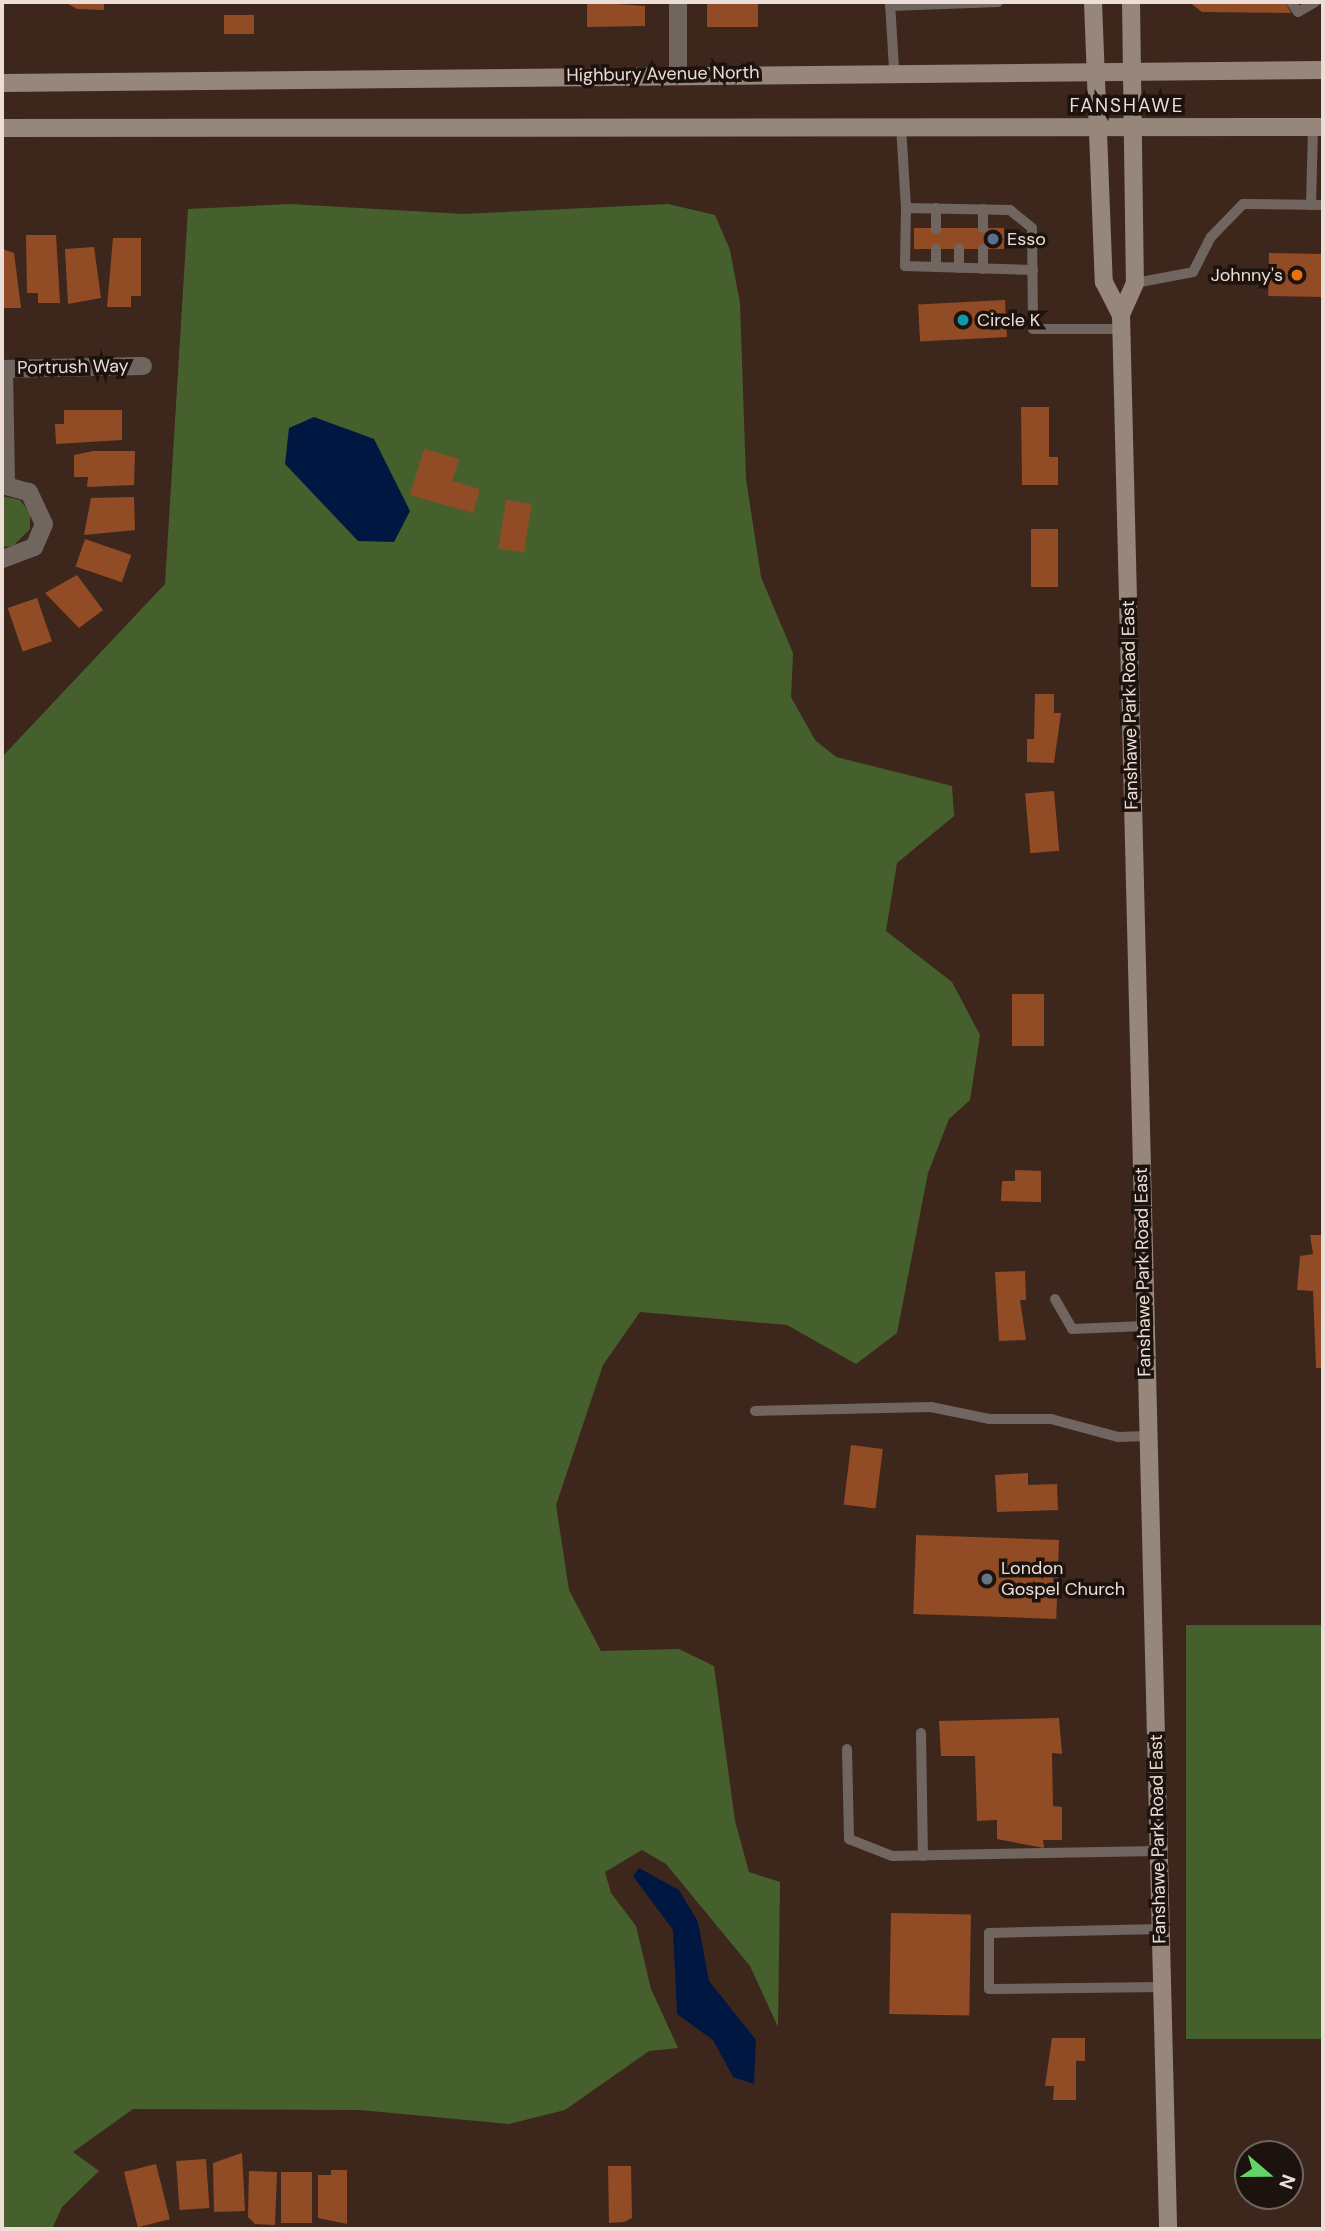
<!DOCTYPE html>
<style>
body{margin:0}
#map{position:relative;width:1325px;height:2231px;overflow:hidden;background:#3d271c;font-family:"DM Sans",sans-serif}
div>[style]{position:absolute}
[style*='--x']{left:calc(var(--x)*1px);top:calc(var(--y)*1px);width:calc(var(--w)*1px);rotate:calc(var(--a)*1deg)}
.green>*{inset:0;background:#46602d;transform-origin:0 0}
.water>*{inset:0;background:#001741}
.building>*{inset:0;background:#924c25;transform-origin:0 0}
.service>*{height:10px;margin:-5px;padding:0 5px;transform-origin:5px;border-radius:5px;background:#70665f}
.minor>*{height:18px;margin:-9px;padding:0 9px;transform-origin:9px;border-radius:9px;background:#70665f}
.secondary>*{height:18px;margin:-9px;padding:0 9px;transform-origin:9px;border-radius:9px;background:#96867b}
.dots>*{width:19px;height:19px;translate:-50% -50%;box-sizing:border-box;border:4px solid #1c130e;border-radius:50%}
span{translate:-50% -50%;white-space:nowrap;text-align:center;line-height:1.15;-webkit-text-stroke:7px #1c130e;paint-order:stroke}
.street-label{font-size:18px;color:#ecddd6}
.poi-label{font-size:18px;color:#ecddd6}
.left{translate:0 -50%;text-align:left}
.right{translate:-100% -50%;text-align:right}
.neighbourhood-label{font-size:19px;color:#ecddd6;letter-spacing:2px}
.frame{position:absolute;inset:0;border:4px solid #ecddd6;pointer-events:none}
.north{position:absolute;left:1234px;top:2140px;width:70px;height:70px;box-sizing:border-box;background:#1c130e;border:2px solid #6f645e;border-radius:50%;rotate:110deg;font-size:19px;font-weight:700;line-height:28px;text-align:center;color:#ecddd6}
.north::after{content:'';display:block;margin:auto;width:24px;height:32px;background:#63d468;clip-path:polygon(50% 0,100% 100%,50% 72%,0 100%)}
</style>
<div id="map">
<div class="green">
<i style="clip-path:polygon(290px 204px,463px 214px,668px 204px,715px 215px,730px 250px,740px 303px,746px 479px,761px 577px,793px 653px,791px 697px,815px 740px,836px 757px,952px 786px,954px 816px,897px 863px,886px 931px,952px 982px,980px 1035px,970px 1100px,949px 1119px,928px 1173px,897px 1333px,856px 1364px,787px 1325px,640px 1312px,603px 1365px,556px 1505px,569px 1590px,601px 1651px,679px 1649px,714px 1666px,735px 1821px,749px 1872px,780px 1882px,778px 2027px,750px 1966px,666px 1864px,642px 1850px,605px 1872px,611px 1893px,636px 1926px,651px 1989px,678px 2048px,649px 2051px,565px 2110px,509px 2124px,360px 2110px,133px 2109px,73px 2152px,99px 2171px,62px 2207px,52px 2229px,2px 2229px,2px 757px,165px 584px,188px 209px)"></i>
<i style="clip-path:polygon(2px 496px,20px 500px,30px 513px,30px 529px,13px 546px,2px 547px)"></i>
<i style="left:1323px;top:1625px;width:414px;height:137px;rotate:90deg"></i>
</div>
<div class="water">
<i style="clip-path:polygon(314px 417px,374px 439px,410px 511px,394px 542px,358px 541px,285px 464px,289px 428px)"></i>
<i style="clip-path:polygon(639px 1868px,679px 1890px,698px 1922px,709px 1981px,756px 2040px,754px 2084px,733px 2077px,713px 2040px,677px 2014px,673px 1930px,633px 1876px)"></i>
</div>
<div class="building">
<i style="clip-path:polygon(65px 2px,104px 2px,104px 10px,77px 9px)"></i>
<i style="clip-path:polygon(587px 2px,645px 6px,645px 26px,587px 27px)"></i>
<i style="left:707px;top:2px;width:51px;height:25px"></i>
<i style="clip-path:polygon(1189px 2px,1285px 2px,1291px 13px,1202px 12px)"></i>
<i style="left:254px;top:15px;width:19px;height:30px;rotate:90deg"></i>
<i style="left:1004px;top:228px;width:21px;height:90px;rotate:90deg"></i>
<i style="clip-path:polygon(26px 235px,56px 235px,60px 303px,38px 303px,38px 293px,27px 293px)"></i>
<i style="clip-path:polygon(113px 238px,141px 238px,141px 296px,131px 296px,131px 307px,107px 307px)"></i>
<i style="clip-path:polygon(94px 247px,101px 298px,68px 304px,65px 249px)"></i>
<i style="clip-path:polygon(2px 249px,14px 253px,21px 308px,2px 308px)"></i>
<i style="left:1269px;top:253px;width:54px;height:43px;rotate:1deg"></i>
<i style="left:1005px;top:300px;width:37px;height:87px;rotate:87deg"></i>
<i style="clip-path:polygon(1021px 407px,1049px 407px,1049px 457px,1058px 457px,1058px 485px,1022px 485px)"></i>
<i style="clip-path:polygon(64px 410px,122px 410px,122px 440px,56px 444px,55px 424px,64px 424px)"></i>
<i style="clip-path:polygon(424px 449px,459px 459px,452px 481px,480px 489px,473px 513px,410px 495px)"></i>
<i style="clip-path:polygon(93px 451px,135px 451px,134px 485px,87px 487px,88px 477px,74px 477px,74px 455px)"></i>
<i style="clip-path:polygon(134px 497px,135px 530px,84px 535px,91px 498px)"></i>
<i style="left:506px;top:500px;width:26px;height:49px;rotate:9deg"></i>
<i style="left:1031px;top:529px;width:27px;height:58px"></i>
<i style="left:85px;top:539px;width:49px;height:29px;rotate:19deg"></i>
<i style="clip-path:polygon(77px 575px,103px 610px,79px 628px,45px 593px)"></i>
<i style="left:37px;top:598px;width:46px;height:31px;rotate:71deg"></i>
<i style="clip-path:polygon(1035px 694px,1054px 694px,1054px 713px,1061px 713px,1054px 763px,1027px 762px,1027px 739px,1034px 739px)"></i>
<i style="left:1054px;top:791px;width:60px;height:29px;rotate:85deg"></i>
<i style="left:1012px;top:994px;width:32px;height:52px"></i>
<i style="clip-path:polygon(1015px 1170px,1041px 1171px,1041px 1202px,1001px 1201px,1002px 1181px,1015px 1181px)"></i>
<i style="clip-path:polygon(1310px 1235px,1323px 1235px,1323px 1368px,1316px 1368px,1313px 1291px,1297px 1290px,1300px 1256px,1313px 1254px)"></i>
<i style="clip-path:polygon(1025px 1271px,1026px 1300px,1020px 1300px,1026px 1340px,999px 1341px,995px 1272px)"></i>
<i style="left:851px;top:1445px;width:32px;height:60px;rotate:7deg"></i>
<i style="clip-path:polygon(1028px 1473px,1028px 1485px,1057px 1484px,1058px 1510px,997px 1512px,995px 1475px)"></i>
<i style="left:1059px;top:1540px;width:79px;height:143px;rotate:92deg"></i>
<i style="clip-path:polygon(1059px 1718px,1062px 1754px,1052px 1753px,1053px 1806px,1062px 1807px,1062px 1840px,1043px 1840px,1044px 1848px,997px 1839px,997px 1820px,977px 1821px,975px 1756px,941px 1756px,939px 1721px)"></i>
<i style="left:891px;top:1913px;width:80px;height:101px;rotate:1deg"></i>
<i style="clip-path:polygon(1052px 2038px,1085px 2038px,1085px 2061px,1076px 2061px,1076px 2100px,1053px 2100px,1054px 2086px,1045px 2086px)"></i>
<i style="clip-path:polygon(242px 2153px,245px 2211px,214px 2212px,213px 2163px)"></i>
<i style="left:206px;top:2159px;width:49px;height:30px;rotate:86deg"></i>
<i style="left:156px;top:2164px;width:57px;height:33px;rotate:76deg"></i>
<i style="clip-path:polygon(608px 2166px,631px 2166px,632px 2218px,624px 2222px,609px 2223px)"></i>
<i style="clip-path:polygon(331px 2170px,347px 2170px,347px 2224px,318px 2218px,318px 2175px,331px 2175px)"></i>
<i style="clip-path:polygon(249px 2171px,277px 2172px,275px 2225px,255px 2224px,248px 2217px)"></i>
<i style="left:281px;top:2172px;width:31px;height:51px"></i>
</div>
<div class="service">
<i style="--x:890;--y:2;--w:68;--a:86.6"></i>
<i style="--x:1291;--y:2;--w:12;--a:55"></i>
<i style="--x:1298;--y:12;--w:20;--a:-30"></i>
<i style="--x:890;--y:6;--w:108;--a:-2.1"></i>
<i style="--x:901;--y:126;--w:82;--a:86.5"></i>
<i style="--x:906;--y:208;--w:104;--a:1.1"></i>
<i style="--x:1010;--y:210;--w:28;--a:39"></i>
<i style="--x:1032;--y:228;--w:101;--a:89.4"></i>
<i style="--x:1033;--y:329;--w:88;--a:0"></i>
<i style="--x:1311;--y:205;--w:79;--a:-88.5"></i>
<i style="--x:906;--y:208;--w:58;--a:91"></i>
<i style="--x:905;--y:266;--w:128;--a:1.8"></i>
<i style="--x:983;--y:228;--w:19;--a:-90"></i>
<i style="--x:936;--y:229;--w:21;--a:-90"></i>
<i style="--x:959;--y:249;--w:19;--a:90"></i>
<i style="--x:983;--y:249;--w:20;--a:90"></i>
<i style="--x:936;--y:267;--w:18;--a:-90"></i>
<i style="--x:1135;--y:283;--w:59;--a:-10.7"></i>
<i style="--x:1193;--y:272;--w:39;--a:-63"></i>
<i style="--x:1211;--y:237;--w:46;--a:-45.9"></i>
<i style="--x:1243;--y:204;--w:80;--a:0.7"></i>
<i style="--x:1055;--y:1299;--w:34;--a:60"></i>
<i style="--x:1072;--y:1329;--w:73;--a:-2.4"></i>
<i style="--x:755;--y:1411;--w:176;--a:-1.3"></i>
<i style="--x:931;--y:1407;--w:59;--a:11.7"></i>
<i style="--x:989;--y:1419;--w:62;--a:0"></i>
<i style="--x:1051;--y:1419;--w:69;--a:15"></i>
<i style="--x:1118;--y:1437;--w:30;--a:-2"></i>
<i style="--x:921;--y:1733;--w:123;--a:89.1"></i>
<i style="--x:847;--y:1749;--w:90;--a:88.7"></i>
<i style="--x:849;--y:1839;--w:46;--a:21.6"></i>
<i style="--x:892;--y:1856;--w:266;--a:-1.1"></i>
<i style="--x:1160;--y:1929;--w:171;--a:178.7"></i>
<i style="--x:989;--y:1933;--w:56;--a:90"></i>
<i style="--x:989;--y:1989;--w:173;--a:-0.7"></i>
</div>
<div class="minor">
<i style="--x:678;--y:74;--w:72;--a:-90"></i>
<i style="--x:2;--y:369;--w:141;--a:-1.2"></i>
<i style="--x:4;--y:369;--w:115;--a:89"></i>
<i style="--x:2;--y:485;--w:28;--a:15"></i>
<i style="--x:29;--y:492;--w:35;--a:65"></i>
<i style="--x:44;--y:524;--w:25;--a:113"></i>
<i style="--x:34;--y:547;--w:34;--a:159"></i>
</div>
<div class="secondary">
<i style="--x:1093;--y:2;--w:280;--a:87.8"></i>
<i style="--x:1104;--y:282;--w:37;--a:63"></i>
<i style="--x:1131;--y:2;--w:281;--a:89.2"></i>
<i style="--x:1135;--y:283;--w:35;--a:114"></i>
<i style="--x:1121;--y:315;--w:1915;--a:88.59"></i>
<i style="--x:2;--y:83;--w:1321;--a:-0.56"></i>
<i style="--x:2;--y:128;--w:1321;--a:-0.04"></i>
</div>
<div class="dots">
<i style="left:993px;top:239px;background:#5c6f8a"></i>
<i style="left:1297px;top:275px;background:#e8710a"></i>
<i style="left:963px;top:320px;background:#0f9aa8"></i>
<i style="left:987px;top:1579px;background:#6b7280"></i>
</div>
<div class="street-label">
<span style="left:663px;top:74px;rotate:-1deg">Highbury Avenue North</span>
<span style="left:73px;top:367px;rotate:-1deg">Portrush Way</span>
<span style="left:1130px;top:705px;rotate:-91deg">Fanshawe Park Road East</span>
<span style="left:1143px;top:1272px;rotate:-91deg">Fanshawe Park Road East</span>
<span style="left:1158px;top:1839px;rotate:-91deg">Fanshawe Park Road East</span>
</div>
<div class="poi-label">
<span class="left" style="left:1007px;top:239px">Esso</span>
<span class="right" style="left:1283px;top:275px">Johnny's</span>
<span class="left" style="left:977px;top:320px">Circle K</span>
<span class="left" style="left:1001px;top:1579px">London<br>Gospel Church</span>
</div>
<div class="neighbourhood-label">
<span style="left:1127px;top:106px">FANSHAWE</span>
</div>
<div class="frame"></div>
<div class="north">N</div>
</div>
